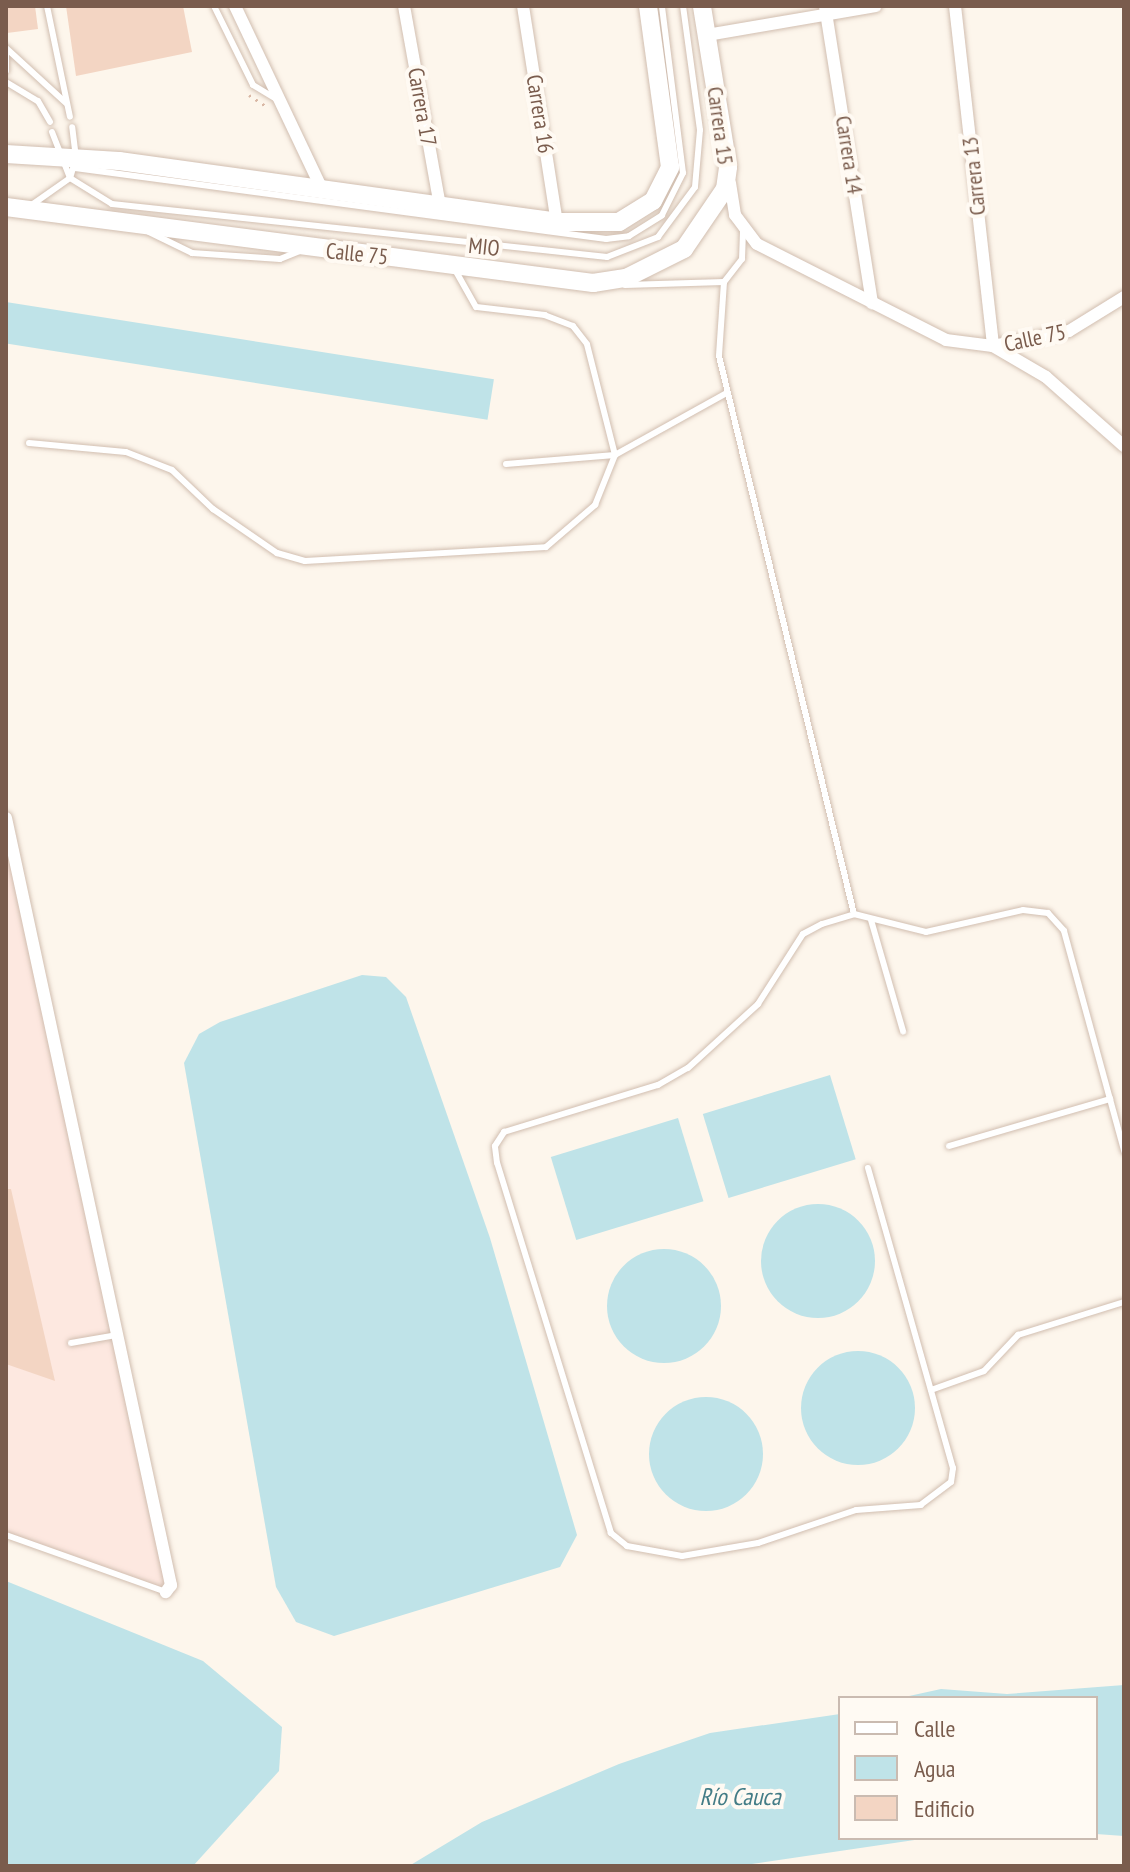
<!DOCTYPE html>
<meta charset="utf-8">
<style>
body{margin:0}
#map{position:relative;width:1130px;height:1872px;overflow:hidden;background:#fdf6ec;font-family:"PT Sans Narrow",sans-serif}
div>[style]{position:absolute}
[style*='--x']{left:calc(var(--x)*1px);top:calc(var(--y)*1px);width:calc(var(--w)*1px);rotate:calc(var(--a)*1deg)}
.commercial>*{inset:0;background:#fde8e0}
.water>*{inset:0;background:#bfe3e8;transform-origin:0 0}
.round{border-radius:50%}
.building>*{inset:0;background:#f3d5c3}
.path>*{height:3px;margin-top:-1.5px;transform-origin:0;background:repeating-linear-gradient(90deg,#d9b8a5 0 2px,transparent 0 8px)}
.roads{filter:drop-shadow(0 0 2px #d1beb0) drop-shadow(0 0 2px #d1beb0)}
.service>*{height:6px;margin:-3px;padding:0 3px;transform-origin:3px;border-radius:3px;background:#fff}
.minor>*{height:12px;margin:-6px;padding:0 6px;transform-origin:6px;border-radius:6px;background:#fff}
.secondary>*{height:18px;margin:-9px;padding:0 9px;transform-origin:9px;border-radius:9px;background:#fff}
span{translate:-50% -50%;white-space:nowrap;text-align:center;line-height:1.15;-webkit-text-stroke:8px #fffaf3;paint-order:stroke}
.street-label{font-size:22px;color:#7a5c4d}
.water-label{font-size:24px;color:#437c86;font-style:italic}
.frame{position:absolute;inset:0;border:8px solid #7a5c4d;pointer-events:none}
.legend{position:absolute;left:838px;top:1696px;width:260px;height:144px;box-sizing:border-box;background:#fffaf3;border:2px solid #cabbb1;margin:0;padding:10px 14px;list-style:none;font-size:24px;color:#7a5c4d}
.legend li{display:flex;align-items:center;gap:16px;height:40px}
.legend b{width:40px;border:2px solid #cabbb1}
</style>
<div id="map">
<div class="commercial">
<i style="clip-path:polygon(6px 818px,171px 1585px,166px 1592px,6px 1535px)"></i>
</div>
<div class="water">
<i style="left:6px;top:302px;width:494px;height:41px;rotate:9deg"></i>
<i style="clip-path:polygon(362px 975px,386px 977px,406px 997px,490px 1238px,577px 1535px,560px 1567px,334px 1636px,296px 1622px,276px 1587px,184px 1063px,199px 1034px,220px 1022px)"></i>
<i style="left:830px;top:1075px;width:88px;height:133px;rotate:73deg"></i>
<i style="left:678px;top:1118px;width:87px;height:133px;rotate:73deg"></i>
<i class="round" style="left:761px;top:1204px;width:114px;height:114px"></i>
<i class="round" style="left:607px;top:1249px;width:114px;height:114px"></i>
<i class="round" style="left:801px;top:1351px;width:114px;height:114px"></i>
<i class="round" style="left:649px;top:1397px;width:114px;height:114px"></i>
<i style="clip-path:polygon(6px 1581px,203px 1661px,282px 1727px,279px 1771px,193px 1866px,6px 1866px)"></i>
<i style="clip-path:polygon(1124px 1685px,1124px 1836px,1096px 1834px,1096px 1698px,900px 1698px,941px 1689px,1007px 1694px)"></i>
<i style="clip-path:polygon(840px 1714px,840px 1838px,928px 1838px,738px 1866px,409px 1866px,482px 1822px,619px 1764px,710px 1733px)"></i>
</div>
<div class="building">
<i style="clip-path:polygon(6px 6px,35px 6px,38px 29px,7px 33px)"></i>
<i style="clip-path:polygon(66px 6px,183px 6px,192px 52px,76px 76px)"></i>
<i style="clip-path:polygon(6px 1189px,11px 1189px,55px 1381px,6px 1364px)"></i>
</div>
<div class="path">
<i style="--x:249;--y:95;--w:20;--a:33"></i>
</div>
<div class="roads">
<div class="service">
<i style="--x:47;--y:6;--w:113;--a:78.3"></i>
<i style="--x:214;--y:6;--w:88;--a:63.7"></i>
<i style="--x:253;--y:85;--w:31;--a:31"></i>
<i style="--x:6;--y:48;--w:81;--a:42.5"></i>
<i style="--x:6;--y:71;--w:20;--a:-90"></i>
<i style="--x:6;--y:82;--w:37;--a:31"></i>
<i style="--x:38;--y:101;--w:24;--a:60"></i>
<i style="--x:52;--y:132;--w:49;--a:68.6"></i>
<i style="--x:70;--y:178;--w:49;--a:31.8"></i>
<i style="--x:112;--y:204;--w:498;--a:6.1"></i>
<i style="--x:607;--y:257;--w:55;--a:-21.4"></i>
<i style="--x:658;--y:237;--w:62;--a:-53.5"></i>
<i style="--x:695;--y:187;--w:57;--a:-85"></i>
<i style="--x:700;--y:130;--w:125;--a:-97.8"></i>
<i style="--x:75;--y:168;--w:536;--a:7.62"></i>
<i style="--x:606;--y:239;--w:23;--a:-7"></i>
<i style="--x:629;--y:236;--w:39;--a:-32"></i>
<i style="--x:662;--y:215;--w:47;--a:-63.4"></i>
<i style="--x:683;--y:173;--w:168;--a:-97.2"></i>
<i style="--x:33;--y:204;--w:45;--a:-35.1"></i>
<i style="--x:70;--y:178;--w:21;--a:-73"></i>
<i style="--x:76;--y:158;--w:31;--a:-97"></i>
<i style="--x:743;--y:231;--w:28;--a:92"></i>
<i style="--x:742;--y:259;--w:29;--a:128"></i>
<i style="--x:724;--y:282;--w:74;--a:93.9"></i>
<i style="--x:719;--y:356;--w:574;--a:76.4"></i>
<i style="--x:149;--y:232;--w:48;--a:26"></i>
<i style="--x:192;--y:253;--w:88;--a:3.9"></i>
<i style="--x:280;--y:259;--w:22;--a:-22"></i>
<i style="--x:625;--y:285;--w:99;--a:-1.7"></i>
<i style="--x:29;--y:443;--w:97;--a:5.3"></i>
<i style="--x:126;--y:452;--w:49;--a:21.4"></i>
<i style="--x:172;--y:470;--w:57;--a:43.6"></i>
<i style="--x:213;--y:509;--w:78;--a:34.5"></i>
<i style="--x:277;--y:553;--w:29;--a:16"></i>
<i style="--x:305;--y:561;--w:241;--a:-3.3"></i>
<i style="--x:546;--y:547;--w:65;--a:-40.6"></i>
<i style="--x:595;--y:505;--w:54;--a:-68.2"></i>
<i style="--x:615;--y:455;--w:114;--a:-104.2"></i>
<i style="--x:587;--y:344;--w:23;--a:-128"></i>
<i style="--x:573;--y:326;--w:30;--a:-159"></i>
<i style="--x:545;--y:315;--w:69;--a:-173.4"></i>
<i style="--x:476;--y:307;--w:45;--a:-119.4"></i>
<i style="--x:506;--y:464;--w:109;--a:-4.7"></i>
<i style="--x:615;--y:455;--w:128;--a:-29"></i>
<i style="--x:871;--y:920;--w:116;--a:73.9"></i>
<i style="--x:949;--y:1146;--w:168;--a:-16.3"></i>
<i style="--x:868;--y:1168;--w:312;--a:74.2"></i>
<i style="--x:953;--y:1468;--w:14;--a:98"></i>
<i style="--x:951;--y:1482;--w:38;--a:143"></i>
<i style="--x:921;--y:1505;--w:65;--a:175.6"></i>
<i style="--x:856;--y:1510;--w:103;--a:161.4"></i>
<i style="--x:758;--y:1543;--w:77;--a:170.3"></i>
<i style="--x:682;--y:1556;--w:56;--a:-169.7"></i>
<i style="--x:627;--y:1546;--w:21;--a:-141"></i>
<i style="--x:611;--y:1533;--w:387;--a:-107.1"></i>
<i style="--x:497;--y:1163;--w:17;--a:-97"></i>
<i style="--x:495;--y:1146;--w:17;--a:-57"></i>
<i style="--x:504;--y:1132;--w:161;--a:-17"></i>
<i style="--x:658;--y:1085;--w:34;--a:-30"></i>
<i style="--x:688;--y:1068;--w:95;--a:-42.4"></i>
<i style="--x:758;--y:1004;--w:83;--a:-57.3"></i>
<i style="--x:803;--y:934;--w:21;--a:-28"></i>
<i style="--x:822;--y:924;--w:34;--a:-17"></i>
<i style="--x:854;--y:914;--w:74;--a:14"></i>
<i style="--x:926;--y:932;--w:99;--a:-12.8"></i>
<i style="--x:1023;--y:910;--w:25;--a:7"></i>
<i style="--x:1048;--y:913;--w:24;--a:48"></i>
<i style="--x:1064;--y:931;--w:228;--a:74.7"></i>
<i style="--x:71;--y:1343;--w:47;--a:-9.9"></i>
<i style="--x:931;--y:1390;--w:56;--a:-19.7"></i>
<i style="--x:984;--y:1371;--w:50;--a:-46.6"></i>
<i style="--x:1018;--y:1335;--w:111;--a:-17.3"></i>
<i style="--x:6;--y:1535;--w:170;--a:19.6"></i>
</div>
<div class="minor">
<i style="--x:235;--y:6;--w:205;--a:64.6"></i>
<i style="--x:404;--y:6;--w:204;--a:79.8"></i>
<i style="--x:523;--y:6;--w:219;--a:81.1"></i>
<i style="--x:825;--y:6;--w:301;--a:81"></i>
<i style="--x:955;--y:6;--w:342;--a:83.6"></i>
<i style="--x:707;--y:35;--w:171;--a:-9.7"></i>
<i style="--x:730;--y:183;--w:32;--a:81"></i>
<i style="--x:735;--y:215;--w:36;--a:53"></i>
<i style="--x:757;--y:244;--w:212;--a:26.9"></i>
<i style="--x:946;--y:340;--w:47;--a:7.3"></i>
<i style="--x:993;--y:346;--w:77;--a:-11.2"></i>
<i style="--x:1069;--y:331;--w:65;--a:-31.7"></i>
<i style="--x:993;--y:346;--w:61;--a:30.3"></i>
<i style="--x:1046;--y:377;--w:104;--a:41.5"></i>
<i style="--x:6;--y:818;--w:785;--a:77.86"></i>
<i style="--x:171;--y:1585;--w:9;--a:126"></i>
</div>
<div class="secondary">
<i style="--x:6;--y:154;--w:113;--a:3.5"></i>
<i style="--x:119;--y:161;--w:442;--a:7.9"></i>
<i style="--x:557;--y:222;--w:62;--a:0"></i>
<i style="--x:619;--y:222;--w:40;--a:-32"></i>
<i style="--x:653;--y:201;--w:38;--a:-63"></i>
<i style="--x:670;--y:167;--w:162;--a:-97.8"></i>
<i style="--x:6;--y:207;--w:592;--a:7.38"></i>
<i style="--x:593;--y:283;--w:33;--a:-9"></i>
<i style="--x:626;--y:278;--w:65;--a:-26.6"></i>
<i style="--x:684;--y:249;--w:73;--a:-55.7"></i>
<i style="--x:725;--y:189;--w:22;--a:-82"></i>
<i style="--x:728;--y:167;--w:163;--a:-99.2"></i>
</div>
</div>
<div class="street-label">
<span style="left:422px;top:107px;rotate:80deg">Carrera 17</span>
<span style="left:540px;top:114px;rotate:81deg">Carrera 16</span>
<span style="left:720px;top:126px;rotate:82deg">Carrera 15</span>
<span style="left:849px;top:155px;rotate:81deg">Carrera 14</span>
<span style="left:974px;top:176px;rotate:-96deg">Carrera 13</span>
<span style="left:484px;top:247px;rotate:6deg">MIO</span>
<span style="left:357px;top:254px;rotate:6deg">Calle 75</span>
<span style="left:1035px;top:338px;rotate:-12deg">Calle 75</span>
</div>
<div class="water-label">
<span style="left:740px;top:1797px">Río Cauca</span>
</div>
<div class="frame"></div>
<ul class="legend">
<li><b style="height:10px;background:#fff"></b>Calle</li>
<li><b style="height:22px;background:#bfe3e8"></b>Agua</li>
<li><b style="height:22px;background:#f3d5c3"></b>Edificio</li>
</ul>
</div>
